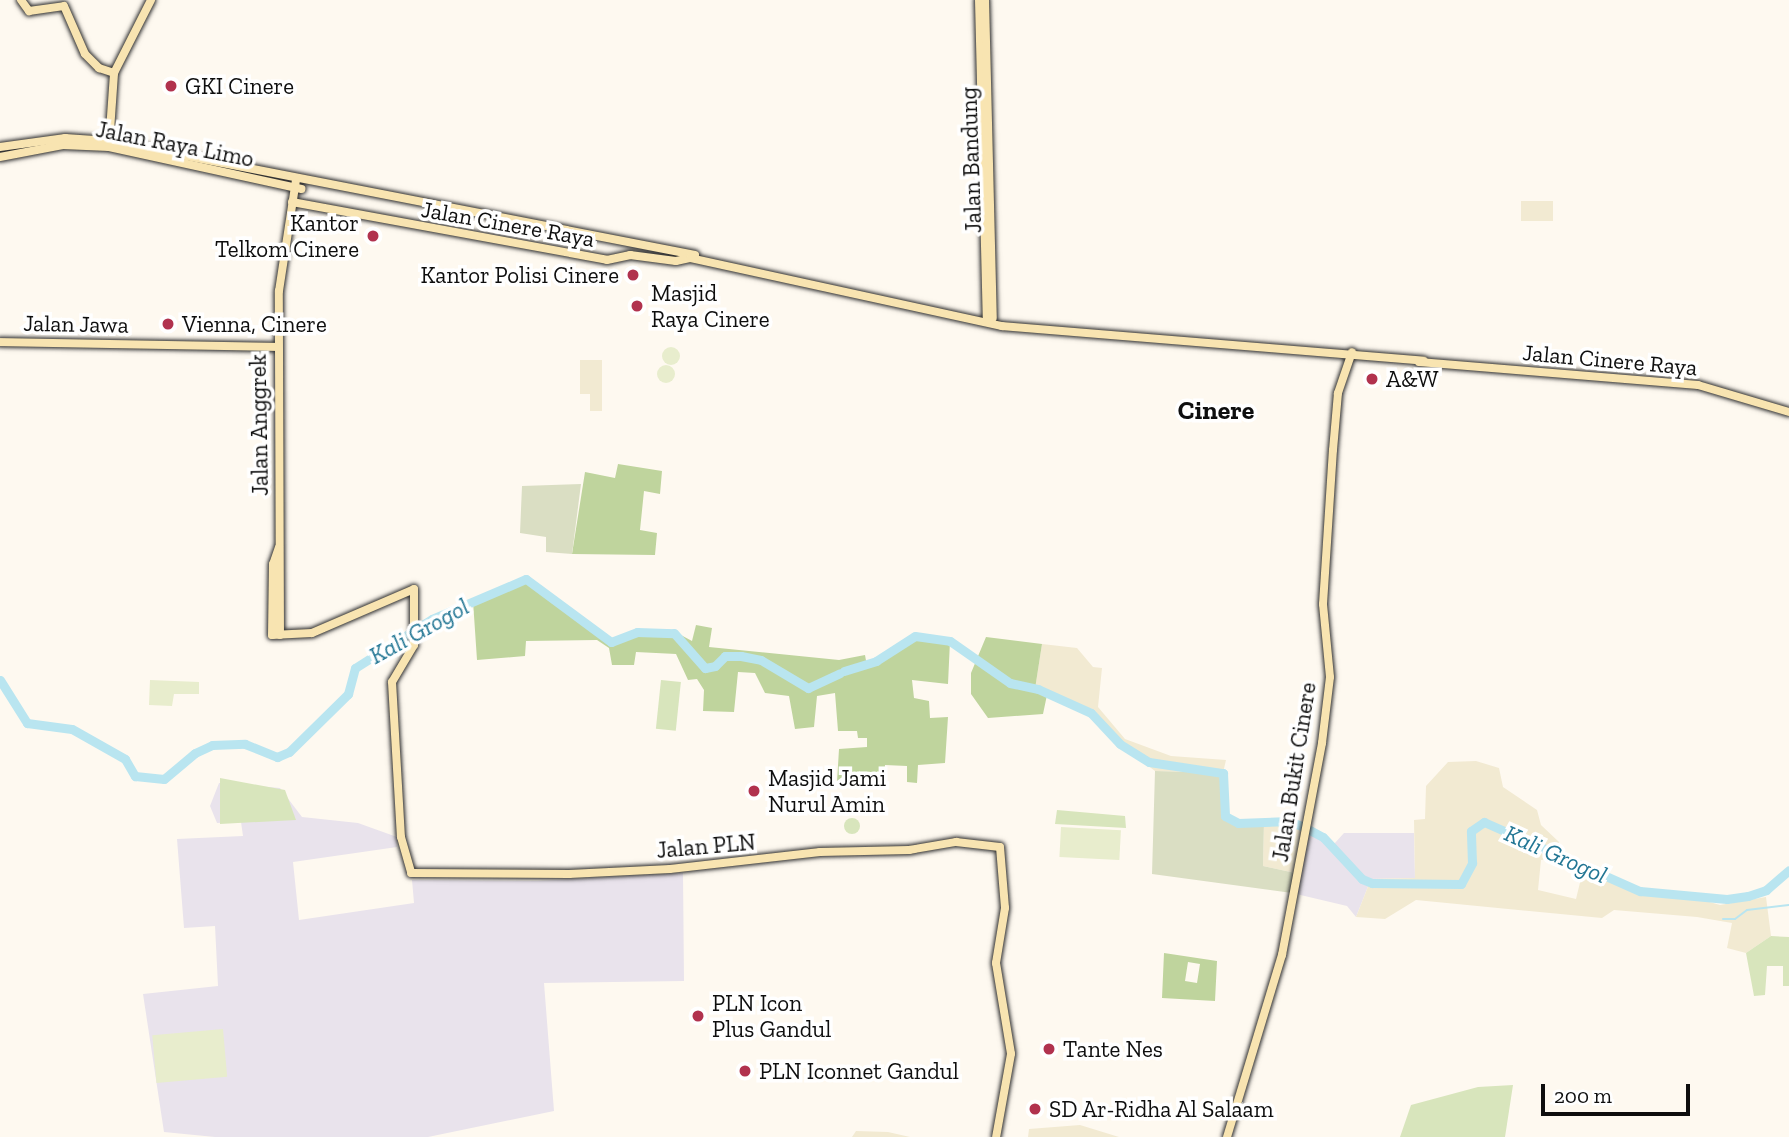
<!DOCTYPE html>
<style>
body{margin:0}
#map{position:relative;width:1789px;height:1137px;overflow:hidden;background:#fef9f0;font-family:"Zilla Slab",serif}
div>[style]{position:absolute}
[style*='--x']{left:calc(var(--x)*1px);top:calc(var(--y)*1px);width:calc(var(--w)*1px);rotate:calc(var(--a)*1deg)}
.industrial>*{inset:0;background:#e9e3ec}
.farmland>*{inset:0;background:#f2ead2;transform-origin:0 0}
.green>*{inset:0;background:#d8e5bc;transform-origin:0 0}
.round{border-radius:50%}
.forest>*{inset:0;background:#bfd49d}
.cemetery>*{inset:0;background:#dadec3}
.pitch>*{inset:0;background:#e8edcd;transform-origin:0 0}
.stream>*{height:2px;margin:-1px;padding:0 1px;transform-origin:1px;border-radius:1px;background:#b9e5f0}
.river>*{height:9px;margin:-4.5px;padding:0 4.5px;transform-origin:4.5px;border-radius:4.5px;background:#b9e5f0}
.roads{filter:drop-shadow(0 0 2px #303030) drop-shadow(0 0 2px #303030)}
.secondary>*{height:8px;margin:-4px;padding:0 4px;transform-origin:4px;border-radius:4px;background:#f8e4b1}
.dots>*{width:19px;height:19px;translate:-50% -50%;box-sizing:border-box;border:4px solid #fff;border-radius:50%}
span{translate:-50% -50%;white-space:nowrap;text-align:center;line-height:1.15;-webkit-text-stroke:7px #fff;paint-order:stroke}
.poi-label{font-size:23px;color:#0e0e0e}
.left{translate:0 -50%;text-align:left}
.right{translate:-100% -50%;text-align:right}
.street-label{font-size:23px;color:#0e0e0e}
.water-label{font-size:24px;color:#227694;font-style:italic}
.quarter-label{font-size:26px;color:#0e0e0e;font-weight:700}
.scale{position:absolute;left:1541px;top:1084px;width:149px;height:32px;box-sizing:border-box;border:4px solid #0e0e0e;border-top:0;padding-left:9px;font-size:21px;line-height:24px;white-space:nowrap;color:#0e0e0e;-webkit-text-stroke:5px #fff;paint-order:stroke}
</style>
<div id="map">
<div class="industrial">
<i style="clip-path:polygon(219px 783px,280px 788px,302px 817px,358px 823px,397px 837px,397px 847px,293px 862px,299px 920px,414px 903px,412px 880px,537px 881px,683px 873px,684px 981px,544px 983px,554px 1111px,428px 1137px,215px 1137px,164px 1132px,143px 994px,218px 986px,215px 926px,184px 928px,177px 839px,243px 836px,241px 822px,217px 823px,210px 806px)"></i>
<i style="clip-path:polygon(1305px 830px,1334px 844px,1344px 833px,1414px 833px,1415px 878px,1371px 879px,1356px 917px,1347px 906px,1292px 893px)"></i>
</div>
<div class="farmland">
<i style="left:1521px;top:201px;width:32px;height:20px"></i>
<i style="clip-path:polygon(580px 360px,602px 360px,602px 411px,590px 411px,590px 394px,580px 394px)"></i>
<i style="clip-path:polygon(1042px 644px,1077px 648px,1093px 667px,1102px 668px,1098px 707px,1125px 739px,1171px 756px,1226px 760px,1223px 773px,1155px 771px,1105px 733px,1100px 720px,1035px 689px)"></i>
<i style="clip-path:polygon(1476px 761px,1499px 768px,1503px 787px,1537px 810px,1541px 825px,1559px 842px,1554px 859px,1541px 860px,1538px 890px,1576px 899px,1584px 866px,1639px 893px,1678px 893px,1720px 905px,1766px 897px,1771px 936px,1746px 953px,1727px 948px,1732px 923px,1697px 917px,1614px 910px,1602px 918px,1416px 900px,1385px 919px,1356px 917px,1371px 879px,1415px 878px,1414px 820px,1425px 819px,1426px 786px,1448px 762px)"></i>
<i style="clip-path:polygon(1264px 822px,1305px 830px,1295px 873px,1263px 866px)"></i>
<i style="clip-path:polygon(1080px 1125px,1119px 1137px,1028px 1137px,1029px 1129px)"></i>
<i style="clip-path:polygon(856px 1131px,888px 1132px,910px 1137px,852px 1137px)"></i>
</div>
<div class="green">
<i style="left:661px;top:680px;width:20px;height:49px;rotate:6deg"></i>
<i style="clip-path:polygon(220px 778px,285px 790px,296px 820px,220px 824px)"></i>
<i style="clip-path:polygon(1057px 810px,1125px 816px,1126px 828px,1055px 824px)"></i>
<i class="round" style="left:844px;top:818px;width:16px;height:16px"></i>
<i style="clip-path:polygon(1771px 936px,1789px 937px,1789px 986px,1783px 986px,1783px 966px,1767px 966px,1765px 995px,1754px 996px,1746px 953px)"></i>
<i style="clip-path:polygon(1513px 1085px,1505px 1137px,1400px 1137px,1411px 1105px,1478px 1087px)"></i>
</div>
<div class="forest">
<i style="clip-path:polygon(618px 464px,662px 471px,660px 494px,644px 491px,640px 530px,657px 533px,655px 555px,572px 554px,585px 472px,615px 478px)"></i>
<i style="clip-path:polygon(530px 579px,539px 592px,613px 640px,626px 634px,679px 634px,692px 641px,696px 625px,712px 628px,709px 647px,839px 660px,865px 655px,867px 666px,908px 640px,950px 641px,948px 684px,912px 680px,914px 698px,929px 701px,930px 718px,948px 717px,945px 763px,918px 765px,917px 783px,907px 782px,907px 766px,885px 765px,884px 785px,837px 782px,839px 749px,867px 747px,867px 738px,858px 738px,857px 731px,838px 731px,835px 693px,817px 696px,814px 727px,795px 729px,789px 696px,765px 693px,755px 673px,738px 672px,734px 712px,703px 711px,704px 690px,697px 679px,688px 680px,676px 654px,636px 652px,634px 665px,612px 665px,609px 648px,597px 640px,526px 641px,525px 656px,477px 660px,473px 601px)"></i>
<i style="clip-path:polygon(986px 637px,1042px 644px,1035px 689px,1047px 695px,1043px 714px,988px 718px,971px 694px,971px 673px)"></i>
<i style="clip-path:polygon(evenodd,1164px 953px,1217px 961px,1215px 1001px,1162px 998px,1164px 953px,1188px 962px,1200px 964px,1197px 983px,1185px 981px,1188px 962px)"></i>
</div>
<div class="cemetery">
<i style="clip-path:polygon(581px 484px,572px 554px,546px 552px,546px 537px,520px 533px,522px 486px)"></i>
<i style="clip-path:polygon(1155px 771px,1223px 773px,1225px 816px,1238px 823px,1264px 822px,1263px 866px,1295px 873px,1292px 893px,1152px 874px)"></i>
</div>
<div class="pitch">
<i class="round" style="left:662px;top:347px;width:18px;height:18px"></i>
<i class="round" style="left:657px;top:365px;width:18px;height:18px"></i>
<i style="clip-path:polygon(150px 680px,199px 682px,199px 694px,174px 694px,172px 706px,149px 705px)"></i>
<i style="left:1061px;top:827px;width:60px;height:30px;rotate:3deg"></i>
<i style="left:223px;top:1029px;width:48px;height:71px;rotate:85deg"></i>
</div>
<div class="stream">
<i style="--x:1723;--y:919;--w:12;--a:0"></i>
<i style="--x:1735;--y:919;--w:15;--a:-37"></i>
<i style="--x:1747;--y:910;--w:42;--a:-6.8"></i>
</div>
<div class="river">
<i style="--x:844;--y:671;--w:34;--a:-17"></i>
<i style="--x:876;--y:661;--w:46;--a:-32.7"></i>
<i style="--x:915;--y:636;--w:35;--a:8"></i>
<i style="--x:950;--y:641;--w:73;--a:35"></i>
<i style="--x:1010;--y:683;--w:29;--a:12"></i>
<i style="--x:1038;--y:689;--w:58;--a:24.4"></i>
<i style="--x:1091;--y:713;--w:42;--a:46.9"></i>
<i style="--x:1120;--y:744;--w:34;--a:32"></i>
<i style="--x:1149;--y:762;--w:75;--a:8.5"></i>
<i style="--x:1223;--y:773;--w:43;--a:87.3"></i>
<i style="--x:1225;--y:816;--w:15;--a:28"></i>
<i style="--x:1238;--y:823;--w:51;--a:-2.2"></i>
<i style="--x:1289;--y:821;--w:16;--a:22"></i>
<i style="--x:1304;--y:827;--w:21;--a:28"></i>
<i style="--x:1323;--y:837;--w:57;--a:47.1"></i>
<i style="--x:1362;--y:879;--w:11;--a:22"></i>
<i style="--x:1372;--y:883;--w:89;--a:0.6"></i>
<i style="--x:1461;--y:884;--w:24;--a:-62"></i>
<i style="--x:1472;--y:863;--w:32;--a:-92"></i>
<i style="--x:1471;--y:831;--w:16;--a:-35"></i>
<i style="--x:1484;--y:822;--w:171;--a:23.9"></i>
<i style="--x:1640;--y:891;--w:87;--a:5.3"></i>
<i style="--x:1727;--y:899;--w:21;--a:-8"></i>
<i style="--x:1748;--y:896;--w:19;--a:-18"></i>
<i style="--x:1766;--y:890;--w:30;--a:-41"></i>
<i style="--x:0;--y:680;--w:51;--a:57.9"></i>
<i style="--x:27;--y:723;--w:45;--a:7.6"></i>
<i style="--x:72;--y:729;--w:61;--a:29.5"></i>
<i style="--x:125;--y:759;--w:20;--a:60"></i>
<i style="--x:135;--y:776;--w:29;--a:6"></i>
<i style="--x:164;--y:779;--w:40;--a:-40"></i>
<i style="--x:195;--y:753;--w:19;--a:-25"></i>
<i style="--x:212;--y:745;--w:33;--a:-2"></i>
<i style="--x:245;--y:744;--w:35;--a:22"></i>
<i style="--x:277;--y:757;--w:13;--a:-23"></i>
<i style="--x:289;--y:752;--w:83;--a:-44.5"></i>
<i style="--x:348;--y:694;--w:27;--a:-75"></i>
<i style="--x:355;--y:668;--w:91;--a:-32.5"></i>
<i style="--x:432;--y:619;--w:102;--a:-23.1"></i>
<i style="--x:526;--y:579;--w:106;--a:36.5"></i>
<i style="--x:611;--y:642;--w:28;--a:-21"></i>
<i style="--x:637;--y:632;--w:37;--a:2"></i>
<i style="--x:674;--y:633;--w:47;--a:48.5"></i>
<i style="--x:705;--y:668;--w:10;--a:-11"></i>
<i style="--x:715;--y:666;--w:14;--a:-45"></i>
<i style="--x:725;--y:656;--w:16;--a:0"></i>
<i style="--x:741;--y:656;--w:20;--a:11"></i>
<i style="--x:761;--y:660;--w:55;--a:30.8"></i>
<i style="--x:808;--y:688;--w:35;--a:-25"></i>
</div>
<div class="roads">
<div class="secondary">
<i style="--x:21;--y:0;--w:14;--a:54"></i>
<i style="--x:29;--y:11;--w:35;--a:-8"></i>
<i style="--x:64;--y:6;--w:52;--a:66.4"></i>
<i style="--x:85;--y:54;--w:20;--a:45"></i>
<i style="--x:99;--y:68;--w:16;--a:18"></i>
<i style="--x:979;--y:0;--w:317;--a:88.6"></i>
<i style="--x:985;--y:0;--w:318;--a:88.6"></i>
<i style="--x:109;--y:145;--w:72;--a:-86"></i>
<i style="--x:114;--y:73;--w:82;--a:-63.1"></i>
<i style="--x:0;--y:147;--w:66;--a:-7.9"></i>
<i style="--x:65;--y:138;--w:44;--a:3.9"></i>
<i style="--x:109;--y:141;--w:597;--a:11.01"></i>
<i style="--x:0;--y:157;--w:64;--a:-10.8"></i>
<i style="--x:63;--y:145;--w:46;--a:2.5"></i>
<i style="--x:109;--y:147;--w:197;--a:12.3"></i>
<i style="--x:292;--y:202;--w:320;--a:10.4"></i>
<i style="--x:607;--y:260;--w:24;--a:-12"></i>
<i style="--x:630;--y:255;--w:46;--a:7.4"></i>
<i style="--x:676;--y:261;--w:14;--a:-12"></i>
<i style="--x:690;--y:258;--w:319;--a:12.3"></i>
<i style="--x:1002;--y:326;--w:423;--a:4.7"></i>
<i style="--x:0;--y:342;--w:277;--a:1"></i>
<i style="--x:1419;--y:362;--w:280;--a:4.7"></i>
<i style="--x:1698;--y:385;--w:95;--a:16.5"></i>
<i style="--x:279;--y:547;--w:18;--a:109"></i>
<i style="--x:273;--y:564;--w:71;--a:90.8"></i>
<i style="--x:272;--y:635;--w:40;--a:-2.9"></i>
<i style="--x:312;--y:633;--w:111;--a:-23.3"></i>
<i style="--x:414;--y:589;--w:56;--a:90"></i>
<i style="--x:414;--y:645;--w:43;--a:120.7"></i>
<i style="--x:392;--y:682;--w:155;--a:86.7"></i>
<i style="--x:401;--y:837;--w:37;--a:74"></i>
<i style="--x:411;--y:873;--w:158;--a:0.4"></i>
<i style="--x:569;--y:874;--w:101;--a:-2.8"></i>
<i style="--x:670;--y:869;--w:151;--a:-6.5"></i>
<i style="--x:820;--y:852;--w:89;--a:-1.3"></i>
<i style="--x:909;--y:850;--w:48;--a:-9.7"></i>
<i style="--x:956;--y:842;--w:44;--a:6.5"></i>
<i style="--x:1000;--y:847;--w:61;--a:85.3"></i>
<i style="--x:1005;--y:908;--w:56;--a:99.3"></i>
<i style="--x:996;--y:963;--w:92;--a:80.6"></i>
<i style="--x:1011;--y:1054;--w:84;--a:100.2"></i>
<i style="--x:280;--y:635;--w:344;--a:-90.2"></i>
<i style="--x:279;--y:291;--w:112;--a:-81.3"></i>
<i style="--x:1227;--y:1137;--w:190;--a:-73.2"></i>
<i style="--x:1282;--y:955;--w:216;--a:-79.3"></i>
<i style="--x:1322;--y:743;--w:66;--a:-83.1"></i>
<i style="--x:1330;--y:677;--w:73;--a:-95.5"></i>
<i style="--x:1323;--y:604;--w:154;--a:-86.3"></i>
<i style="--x:1333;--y:450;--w:57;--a:-85"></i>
<i style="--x:1338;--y:393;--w:43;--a:-71.1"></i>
</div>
</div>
<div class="dots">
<i style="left:171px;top:86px;background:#b1324e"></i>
<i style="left:373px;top:236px;background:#b1324e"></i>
<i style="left:633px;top:275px;background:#b1324e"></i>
<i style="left:637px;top:306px;background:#b1324e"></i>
<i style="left:168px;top:324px;background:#b1324e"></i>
<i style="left:1372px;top:379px;background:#b1324e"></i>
<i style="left:754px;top:791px;background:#b1324e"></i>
<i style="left:698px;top:1016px;background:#b1324e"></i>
<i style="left:1049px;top:1049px;background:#b1324e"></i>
<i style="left:745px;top:1071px;background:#b1324e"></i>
<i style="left:1035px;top:1109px;background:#b1324e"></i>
</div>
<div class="poi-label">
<span class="left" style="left:185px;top:86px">GKI Cinere</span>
<span class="right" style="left:359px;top:236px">Kantor<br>Telkom Cinere</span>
<span class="right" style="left:619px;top:275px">Kantor Polisi Cinere</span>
<span class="left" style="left:651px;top:306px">Masjid<br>Raya Cinere</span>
<span class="left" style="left:182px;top:324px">Vienna, Cinere</span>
<span class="left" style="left:1386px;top:379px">A&amp;W</span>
<span class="left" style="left:768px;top:791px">Masjid Jami<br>Nurul Amin</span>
<span class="left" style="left:712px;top:1016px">PLN Icon<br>Plus Gandul</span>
<span class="left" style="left:1063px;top:1049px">Tante Nes</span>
<span class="left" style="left:759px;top:1071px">PLN Iconnet Gandul</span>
<span class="left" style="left:1049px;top:1109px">SD Ar-Ridha Al Salaam</span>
</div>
<div class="street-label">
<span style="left:175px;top:144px;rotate:11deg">Jalan Raya Limo</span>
<span style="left:971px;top:160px;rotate:-92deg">Jalan Bandung</span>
<span style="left:508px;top:224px;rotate:10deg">Jalan Cinere Raya</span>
<span style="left:76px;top:324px;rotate:1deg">Jalan Jawa</span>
<span style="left:1610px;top:360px;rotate:5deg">Jalan Cinere Raya</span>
<span style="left:259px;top:425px;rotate:-91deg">Jalan Anggrek</span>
<span style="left:1294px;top:772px;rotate:-81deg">Jalan Bukit Cinere</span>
<span style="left:706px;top:846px;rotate:-5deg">Jalan PLN</span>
</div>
<div class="water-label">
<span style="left:419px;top:631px;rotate:-29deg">Kali Grogol</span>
<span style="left:1556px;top:854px;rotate:24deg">Kali Grogol</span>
</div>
<div class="quarter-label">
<span style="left:1216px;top:411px">Cinere</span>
</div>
<div class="scale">200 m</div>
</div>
